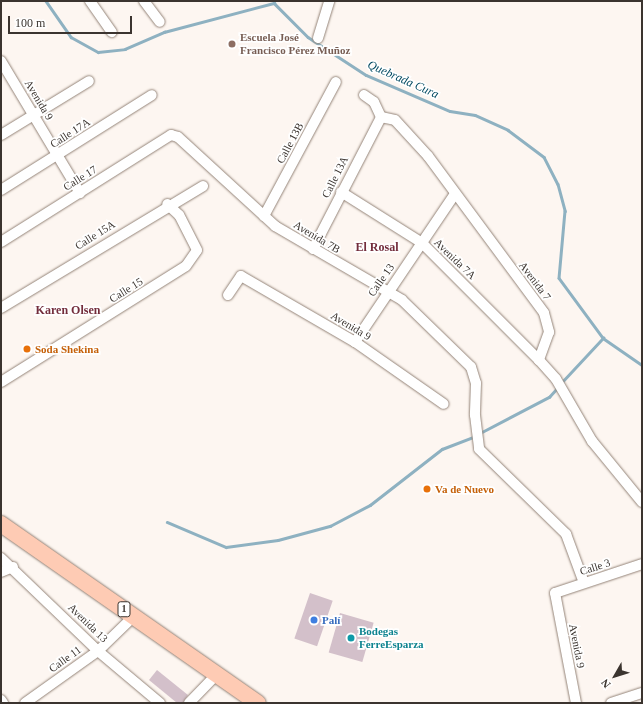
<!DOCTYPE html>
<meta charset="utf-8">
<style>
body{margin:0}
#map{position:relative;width:643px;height:704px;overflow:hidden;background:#fdf6f1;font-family:"Times New Roman",serif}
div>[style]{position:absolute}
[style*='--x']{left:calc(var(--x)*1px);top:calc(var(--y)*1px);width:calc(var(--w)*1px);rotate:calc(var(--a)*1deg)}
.stream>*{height:2.5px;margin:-1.25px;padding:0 1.25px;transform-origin:1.25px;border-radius:1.25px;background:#8eb1c1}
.building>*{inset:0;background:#d3c0ca;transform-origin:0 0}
.roads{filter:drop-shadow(0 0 1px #948478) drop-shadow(0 0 1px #948478)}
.minor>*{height:10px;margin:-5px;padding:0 5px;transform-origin:5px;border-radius:5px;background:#fff}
.trunk>*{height:16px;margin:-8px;padding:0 8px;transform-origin:8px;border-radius:8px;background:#fecbb4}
.dots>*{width:11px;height:11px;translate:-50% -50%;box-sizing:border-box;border:2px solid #fff;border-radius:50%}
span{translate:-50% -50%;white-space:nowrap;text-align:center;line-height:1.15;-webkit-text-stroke:3.5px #fff;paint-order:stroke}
.shield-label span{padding:1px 3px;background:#fff;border:1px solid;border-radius:3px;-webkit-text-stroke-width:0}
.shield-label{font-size:10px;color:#3b342f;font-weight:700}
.education-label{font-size:11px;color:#785e54;font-weight:700}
.left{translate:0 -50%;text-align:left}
.street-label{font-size:11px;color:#3b342f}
.food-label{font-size:11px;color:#c56008;font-weight:700}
.shop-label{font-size:11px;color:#366cbe;font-weight:700}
.culture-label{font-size:11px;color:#0d838f;font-weight:700}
.water-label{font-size:12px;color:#004961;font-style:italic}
.neighbourhood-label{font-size:12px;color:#732d3c;font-weight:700}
.frame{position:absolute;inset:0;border:2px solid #3b342f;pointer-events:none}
.north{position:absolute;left:595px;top:656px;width:40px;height:40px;-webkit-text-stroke:3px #fff;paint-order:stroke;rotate:231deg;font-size:11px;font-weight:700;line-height:16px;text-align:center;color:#3b342f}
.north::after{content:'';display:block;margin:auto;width:14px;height:18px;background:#3b342f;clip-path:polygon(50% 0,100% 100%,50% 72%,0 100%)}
.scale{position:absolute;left:8px;top:16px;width:124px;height:18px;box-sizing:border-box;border:2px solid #3b342f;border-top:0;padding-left:5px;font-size:12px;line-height:14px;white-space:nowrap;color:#3b342f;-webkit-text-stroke:3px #fff;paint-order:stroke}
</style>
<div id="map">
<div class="stream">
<i style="--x:46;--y:1;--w:44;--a:55.2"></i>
<i style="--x:71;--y:37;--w:31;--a:29"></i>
<i style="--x:98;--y:52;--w:27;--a:-6"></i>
<i style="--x:125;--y:49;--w:43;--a:-23.6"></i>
<i style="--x:164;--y:32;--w:114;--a:-14.8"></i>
<i style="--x:274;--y:3;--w:48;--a:45"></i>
<i style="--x:308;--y:37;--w:69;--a:33.2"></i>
<i style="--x:366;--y:75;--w:91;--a:23.2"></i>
<i style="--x:450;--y:111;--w:25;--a:9"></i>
<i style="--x:475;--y:115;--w:36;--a:24"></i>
<i style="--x:508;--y:130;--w:45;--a:36.9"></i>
<i style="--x:544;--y:157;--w:30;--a:63"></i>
<i style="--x:558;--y:184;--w:28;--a:75"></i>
<i style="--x:565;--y:211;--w:67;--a:95.1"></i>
<i style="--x:559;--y:278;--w:74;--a:53.7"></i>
<i style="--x:603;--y:338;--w:47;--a:34.7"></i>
<i style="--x:561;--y:383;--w:62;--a:-47"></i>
<i style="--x:480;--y:433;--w:78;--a:-27.6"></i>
<i style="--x:549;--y:397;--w:13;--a:-48"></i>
<i style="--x:167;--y:522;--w:64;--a:23"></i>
<i style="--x:226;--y:547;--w:52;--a:-7.7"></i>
<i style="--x:278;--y:540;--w:54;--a:-15.1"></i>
<i style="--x:330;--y:526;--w:45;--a:-27.7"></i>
<i style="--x:370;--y:505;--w:91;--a:-37.9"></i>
<i style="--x:442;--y:449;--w:36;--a:-21"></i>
</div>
<div class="building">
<i style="left:310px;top:593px;width:24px;height:48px;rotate:19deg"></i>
<i style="left:340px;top:613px;width:35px;height:41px;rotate:16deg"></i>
<i style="clip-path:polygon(157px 670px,188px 695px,183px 703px,177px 703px,149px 680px)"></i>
</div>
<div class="roads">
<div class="minor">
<i style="--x:90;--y:1;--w:38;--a:55"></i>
<i style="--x:144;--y:1;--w:26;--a:53"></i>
<i style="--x:318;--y:38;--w:39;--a:-73"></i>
<i style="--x:1;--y:61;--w:154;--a:59.1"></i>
<i style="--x:364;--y:95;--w:12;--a:35"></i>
<i style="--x:374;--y:102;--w:17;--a:65"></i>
<i style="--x:381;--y:117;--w:14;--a:12"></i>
<i style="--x:395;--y:120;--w:49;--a:47.5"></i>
<i style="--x:428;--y:156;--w:195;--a:53.5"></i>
<i style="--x:544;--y:313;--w:20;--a:75"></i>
<i style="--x:549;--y:332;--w:30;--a:110"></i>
<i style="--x:1;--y:135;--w:103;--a:-31.5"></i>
<i style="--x:1;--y:190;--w:178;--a:-32.2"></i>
<i style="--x:341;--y:192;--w:96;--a:32.2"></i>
<i style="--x:422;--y:243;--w:165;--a:45"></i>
<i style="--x:539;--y:360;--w:25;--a:48"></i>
<i style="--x:556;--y:379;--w:72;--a:59.9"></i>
<i style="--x:592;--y:441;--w:79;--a:50.7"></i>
<i style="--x:264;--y:216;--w:152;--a:-61.8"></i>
<i style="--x:1;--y:242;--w:201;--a:-32.2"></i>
<i style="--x:171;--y:135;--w:7;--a:16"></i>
<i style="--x:178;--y:137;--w:132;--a:42.5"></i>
<i style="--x:275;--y:226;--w:147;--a:30.2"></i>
<i style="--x:402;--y:300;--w:96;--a:44.2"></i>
<i style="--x:471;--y:367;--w:17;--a:73"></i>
<i style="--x:476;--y:383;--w:32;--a:92"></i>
<i style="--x:475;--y:415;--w:34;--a:83"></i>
<i style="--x:479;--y:449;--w:122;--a:44.3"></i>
<i style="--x:566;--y:534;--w:52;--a:69.8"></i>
<i style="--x:313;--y:249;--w:148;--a:-62.7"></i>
<i style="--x:228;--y:295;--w:23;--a:-56"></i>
<i style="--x:241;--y:276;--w:132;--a:30.1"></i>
<i style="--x:355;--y:342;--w:108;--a:34.9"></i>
<i style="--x:1;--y:308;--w:236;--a:-31.1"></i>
<i style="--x:355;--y:342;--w:179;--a:-56"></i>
<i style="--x:1;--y:382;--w:218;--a:-32.1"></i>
<i style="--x:186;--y:266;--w:19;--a:-55"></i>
<i style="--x:197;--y:250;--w:39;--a:-117"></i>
<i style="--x:179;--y:215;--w:16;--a:-137"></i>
<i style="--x:1;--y:558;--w:134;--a:43.8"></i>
<i style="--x:98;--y:651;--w:81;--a:40"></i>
<i style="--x:1;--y:572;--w:13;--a:-23"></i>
<i style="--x:1;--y:700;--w:4;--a:56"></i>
<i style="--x:25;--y:703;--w:90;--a:-35.5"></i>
<i style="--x:98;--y:651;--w:50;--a:-44.2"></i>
<i style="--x:189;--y:703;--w:40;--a:-46"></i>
<i style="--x:576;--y:703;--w:112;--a:-100.8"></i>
<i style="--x:555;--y:593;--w:92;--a:-18.4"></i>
<i style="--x:611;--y:703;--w:33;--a:-18"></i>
</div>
<div class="trunk">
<i style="--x:1;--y:524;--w:313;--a:34.9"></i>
</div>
</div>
<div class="dots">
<i style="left:232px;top:44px;background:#8d6e63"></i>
<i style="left:27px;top:349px;background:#e8710a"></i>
<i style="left:427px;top:489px;background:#e8710a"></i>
<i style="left:314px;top:620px;background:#3f7fe0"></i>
<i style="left:351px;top:638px;background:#0f9aa8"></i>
</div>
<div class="shield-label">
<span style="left:124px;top:609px">1</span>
</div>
<div class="education-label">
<span class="left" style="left:240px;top:44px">Escuela José<br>Francisco Pérez Muñoz</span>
</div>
<div class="street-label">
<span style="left:39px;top:100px;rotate:59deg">Avenida 9</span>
<span style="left:70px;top:133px;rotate:-33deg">Calle 17A</span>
<span style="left:290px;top:143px;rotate:-62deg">Calle 13B</span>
<span style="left:335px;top:177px;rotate:-63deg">Calle 13A</span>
<span style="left:80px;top:178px;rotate:-32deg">Calle 17</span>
<span style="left:95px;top:235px;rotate:-32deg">Calle 15A</span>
<span style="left:317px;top:237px;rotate:31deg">Avenida 7B</span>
<span style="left:455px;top:259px;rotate:44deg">Avenida 7A</span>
<span style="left:381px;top:280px;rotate:-55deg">Calle 13</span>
<span style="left:535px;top:281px;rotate:53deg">Avenida 7</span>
<span style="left:126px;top:290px;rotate:-32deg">Calle 15</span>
<span style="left:351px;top:326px;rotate:31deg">Avenida 9</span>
<span style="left:595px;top:567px;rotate:-18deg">Calle 3</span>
<span style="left:88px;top:623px;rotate:44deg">Avenida 13</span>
<span style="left:577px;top:646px;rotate:79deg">Avenida 9</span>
<span style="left:65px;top:659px;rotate:-36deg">Calle 11</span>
</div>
<div class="food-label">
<span class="left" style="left:35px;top:349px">Soda Shekina</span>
<span class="left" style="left:435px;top:489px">Va de Nuevo</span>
</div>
<div class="shop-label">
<span class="left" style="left:322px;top:620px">Palí</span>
</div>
<div class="culture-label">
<span class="left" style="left:359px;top:638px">Bodegas<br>FerreEsparza</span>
</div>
<div class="water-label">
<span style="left:403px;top:80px;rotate:24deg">Quebrada Cura</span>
</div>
<div class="neighbourhood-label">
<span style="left:377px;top:248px">El Rosal</span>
<span style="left:68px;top:311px">Karen Olsen</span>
</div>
<div class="frame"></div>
<div class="north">N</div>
<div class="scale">100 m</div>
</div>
